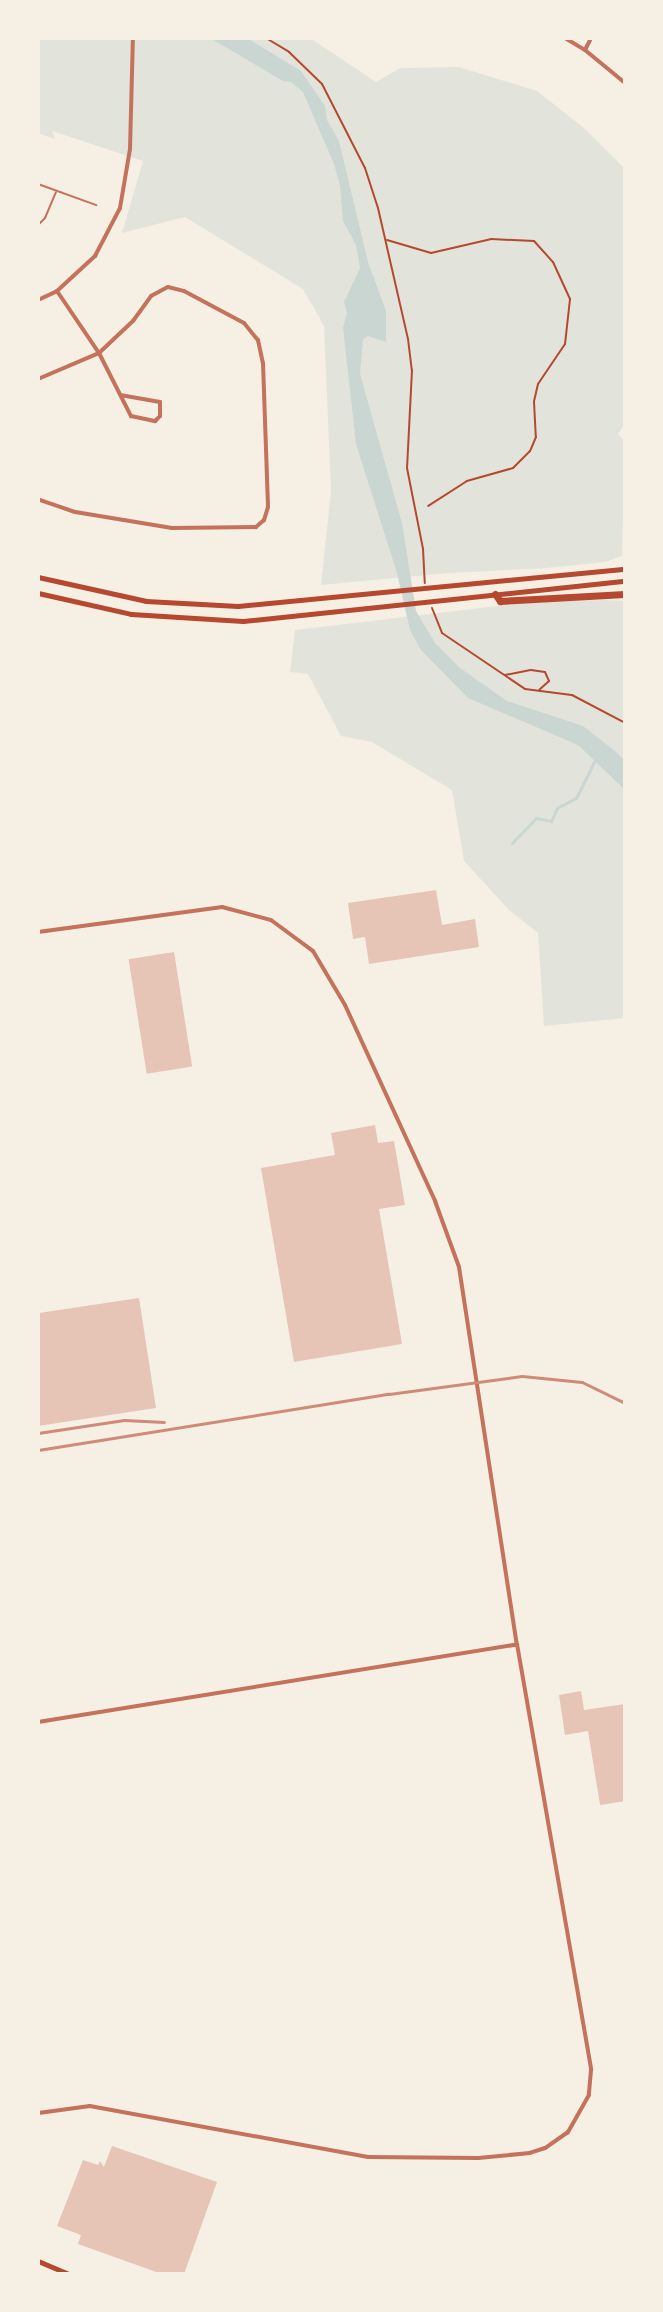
<!DOCTYPE html>
<style>
body{margin:0}
#map{position:relative;width:663px;height:2312px;overflow:hidden;background:#f6efe4;font-family:"Space Grotesk",sans-serif}
div>[style]{position:absolute}
[style*='--x']{left:calc(var(--x)*1px);top:calc(var(--y)*1px);width:calc(var(--w)*1px);rotate:calc(var(--a)*1deg)}
.green>*{inset:0;background:#e2e4dc}
.water>*{inset:0;background:#c9d6d2}
.stream>*{height:3px;margin:-1.5px;padding:0 1.5px;transform-origin:1.5px;border-radius:1.5px;background:#c9d6d2}
.building>*{inset:0;background:#e6c5b7;transform-origin:0 0}
.path>*{height:2px;margin:-1px;padding:0 1px;transform-origin:1px;border-radius:1px;background:#b5482f}
.service>*{height:2px;margin:-1px;padding:0 1px;transform-origin:1px;border-radius:1px;background:#c5725c}
.minor>*{height:4px;margin:-2px;padding:0 2px;transform-origin:2px;border-radius:2px;background:#c5725c}
.tertiary>*{height:4px;margin:-2px;padding:0 2px;transform-origin:2px;border-radius:2px;background:#c5725c}
.secondary>*{height:5px;margin:-2.5px;padding:0 2.5px;transform-origin:2.5px;border-radius:2.5px;background:#b5482f}
.motorway>*{height:7px;margin:-3.5px;padding:0 3.5px;transform-origin:3.5px;border-radius:3.5px;background:#b5482f}
.rail>*{height:3px;margin:-1.5px;padding:0 1.5px;transform-origin:1.5px;border-radius:1.5px;background:#cf8b77}
span{translate:-50% -50%;white-space:nowrap;text-align:center;line-height:1.15;-webkit-text-stroke:8px #f6efe4;paint-order:stroke}
.frame{position:absolute;inset:0;border:40px solid #f6efe4;pointer-events:none}
</style>
<div id="map">
<div class="green">
<i style="clip-path:polygon(38px 38px,310px 38px,376px 82px,400px 68px,459px 67px,537px 91px,584px 128px,625px 169px,625px 424px,618px 434px,625px 442px,622px 556px,605px 562px,547px 568px,449px 573px,321px 585px,331px 491px,324px 326px,303px 289px,185px 217px,122px 233px,143px 161px,52px 131px,55px 139px,38px 133px)"></i>
<i style="clip-path:polygon(603px 600px,625px 601px,625px 1018px,544px 1026px,538px 933px,508px 909px,464px 861px,452px 790px,372px 742px,341px 736px,308px 674px,290px 672px,295px 630px,532px 602px)"></i>
</div>
<div class="water">
<i style="clip-path:polygon(210px 38px,247px 38px,301px 71px,325px 106px,327px 120px,339px 141px,368px 262px,386px 311px,386px 342px,368px 336px,363px 339px,360px 374px,402px 523px,416px 611px,435px 643px,460px 668px,507px 701px,583px 726px,615px 751px,625px 761px,625px 790px,578px 745px,468px 698px,421px 650px,410px 630px,397px 573px,356px 444px,343px 328px,347px 313px,344px 302px,360px 268px,356px 245px,343px 221px,340px 185px,334px 164px,303px 92px,291px 82px,283px 81px)"></i>
</div>
<div class="stream">
<i style="--x:512;--y:843;--w:35;--a:-46"></i>
<i style="--x:536;--y:818;--w:15;--a:11"></i>
<i style="--x:551;--y:821;--w:14;--a:-65"></i>
<i style="--x:557;--y:808;--w:21;--a:-28"></i>
<i style="--x:576;--y:798;--w:45;--a:-63.4"></i>
</div>
<div class="building">
<i style="clip-path:polygon(436px 890px,442px 925px,475px 919px,479px 947px,369px 964px,365px 937px,353px 939px,348px 903px)"></i>
<i style="left:174px;top:952px;width:116px;height:46px;rotate:81deg"></i>
<i style="clip-path:polygon(375px 1125px,378px 1143px,394px 1141px,405px 1205px,379px 1209px,402px 1344px,294px 1362px,261px 1168px,335px 1155px,331px 1133px)"></i>
<i style="clip-path:polygon(139px 1298px,156px 1408px,38px 1426px,39px 1313px)"></i>
<i style="clip-path:polygon(581px 1691px,584px 1710px,625px 1704px,625px 1801px,600px 1805px,588px 1731px,565px 1735px,559px 1695px)"></i>
<i style="clip-path:polygon(112px 2146px,217px 2182px,184px 2274px,162px 2274px,78px 2244px,81px 2235px,57px 2226px,83px 2160px,98px 2165px,100px 2161px,104px 2167px)"></i>
</div>
<div class="path">
<i style="--x:266;--y:38;--w:27;--a:31"></i>
<i style="--x:289;--y:52;--w:46;--a:44.1"></i>
<i style="--x:322;--y:84;--w:94;--a:62.9"></i>
<i style="--x:365;--y:168;--w:42;--a:72"></i>
<i style="--x:378;--y:208;--w:134;--a:77.1"></i>
<i style="--x:408;--y:339;--w:31;--a:83"></i>
<i style="--x:412;--y:370;--w:98;--a:92.9"></i>
<i style="--x:407;--y:468;--w:83;--a:78.8"></i>
<i style="--x:423;--y:549;--w:34;--a:87"></i>
<i style="--x:387;--y:240;--w:46;--a:16.5"></i>
<i style="--x:431;--y:253;--w:62;--a:-13.1"></i>
<i style="--x:491;--y:239;--w:43;--a:2.7"></i>
<i style="--x:534;--y:241;--w:28;--a:48"></i>
<i style="--x:553;--y:262;--w:41;--a:65.3"></i>
<i style="--x:570;--y:299;--w:45;--a:96.3"></i>
<i style="--x:565;--y:344;--w:48;--a:124"></i>
<i style="--x:538;--y:384;--w:18;--a:103"></i>
<i style="--x:534;--y:402;--w:35;--a:87"></i>
<i style="--x:536;--y:437;--w:15;--a:113"></i>
<i style="--x:530;--y:451;--w:24;--a:135"></i>
<i style="--x:513;--y:468;--w:48;--a:164.2"></i>
<i style="--x:467;--y:481;--w:46;--a:147.3"></i>
<i style="--x:432;--y:608;--w:27;--a:68"></i>
<i style="--x:442;--y:633;--w:100;--a:34"></i>
<i style="--x:525;--y:689;--w:47;--a:7.3"></i>
<i style="--x:572;--y:695;--w:60;--a:27.8"></i>
<i style="--x:505;--y:675;--w:26;--a:-11"></i>
<i style="--x:531;--y:670;--w:14;--a:8"></i>
<i style="--x:545;--y:672;--w:10;--a:66"></i>
<i style="--x:549;--y:681;--w:13;--a:138"></i>
</div>
<div class="service">
<i style="--x:38;--y:184;--w:62;--a:19.9"></i>
<i style="--x:38;--y:225;--w:10;--a:-45"></i>
<i style="--x:45;--y:218;--w:28;--a:-67"></i>
</div>
<div class="minor">
<i style="--x:565;--y:38;--w:23;--a:31"></i>
<i style="--x:585;--y:50;--w:52;--a:39.5"></i>
<i style="--x:585;--y:50;--w:13;--a:-63"></i>
<i style="--x:57;--y:291;--w:75;--a:55.9"></i>
<i style="--x:99;--y:353;--w:71;--a:63.1"></i>
<i style="--x:131;--y:416;--w:25;--a:12"></i>
<i style="--x:155;--y:421;--w:7;--a:-45"></i>
<i style="--x:160;--y:416;--w:14;--a:-90"></i>
<i style="--x:160;--y:402;--w:39;--a:-170"></i>
<i style="--x:38;--y:379;--w:66;--a:-23.1"></i>
<i style="--x:99;--y:353;--w:47;--a:-43.3"></i>
<i style="--x:133;--y:321;--w:31;--a:-54"></i>
<i style="--x:151;--y:296;--w:19;--a:-28"></i>
<i style="--x:168;--y:287;--w:16;--a:14"></i>
<i style="--x:184;--y:291;--w:68;--a:28.1"></i>
<i style="--x:244;--y:323;--w:22;--a:51"></i>
<i style="--x:258;--y:340;--w:24;--a:78"></i>
<i style="--x:263;--y:363;--w:144;--a:88"></i>
<i style="--x:268;--y:507;--w:14;--a:107"></i>
<i style="--x:264;--y:520;--w:11;--a:139"></i>
<i style="--x:256;--y:527;--w:84;--a:179.3"></i>
<i style="--x:172;--y:528;--w:98;--a:-170.6"></i>
<i style="--x:75;--y:512;--w:39;--a:-161"></i>
<i style="--x:38;--y:932;--w:186;--a:-7.7"></i>
<i style="--x:222;--y:907;--w:51;--a:14.9"></i>
<i style="--x:271;--y:920;--w:52;--a:36.4"></i>
<i style="--x:313;--y:951;--w:63;--a:59.3"></i>
<i style="--x:345;--y:1005;--w:216;--a:65.3"></i>
<i style="--x:435;--y:1201;--w:70;--a:70"></i>
<i style="--x:459;--y:1267;--w:381;--a:81.3"></i>
<i style="--x:517;--y:1644;--w:432;--a:80.1"></i>
<i style="--x:591;--y:2070;--w:25;--a:95"></i>
<i style="--x:589;--y:2095;--w:43;--a:119.6"></i>
<i style="--x:568;--y:2132;--w:28;--a:145"></i>
<i style="--x:545;--y:2148;--w:16;--a:162"></i>
<i style="--x:530;--y:2153;--w:52;--a:174.5"></i>
<i style="--x:478;--y:2158;--w:110;--a:-179.5"></i>
<i style="--x:368;--y:2157;--w:283;--a:-169.6"></i>
<i style="--x:90;--y:2106;--w:52;--a:172.3"></i>
<i style="--x:38;--y:1722;--w:485;--a:-9.2"></i>
</div>
<div class="tertiary">
<i style="--x:38;--y:300;--w:21;--a:-25"></i>
<i style="--x:57;--y:291;--w:52;--a:-42.6"></i>
<i style="--x:95;--y:256;--w:54;--a:-62.5"></i>
<i style="--x:120;--y:208;--w:60;--a:-80.4"></i>
<i style="--x:130;--y:149;--w:111;--a:-88.5"></i>
</div>
<div class="secondary">
<i style="--x:38;--y:577;--w:111;--a:12.5"></i>
<i style="--x:146;--y:601;--w:92;--a:3.1"></i>
<i style="--x:238;--y:606;--w:389;--a:-5.5"></i>
<i style="--x:38;--y:593;--w:95;--a:12.7"></i>
<i style="--x:131;--y:614;--w:112;--a:3.6"></i>
<i style="--x:243;--y:621;--w:384;--a:-6"></i>
<i style="--x:38;--y:2261;--w:34;--a:23"></i>
</div>
<div class="motorway">
<i style="--x:495;--y:594;--w:9;--a:54"></i>
<i style="--x:500;--y:601;--w:125;--a:-3.2"></i>
</div>
<div class="rail">
<i style="--x:38;--y:1433;--w:87;--a:-8.6"></i>
<i style="--x:124;--y:1420;--w:40;--a:2.9"></i>
<i style="--x:38;--y:1450;--w:355;--a:-9.1"></i>
<i style="--x:389;--y:1394;--w:134;--a:-7.7"></i>
<i style="--x:522;--y:1376;--w:60;--a:5.7"></i>
<i style="--x:582;--y:1382;--w:48;--a:26"></i>
</div>
<div class="frame"></div>
</div>
